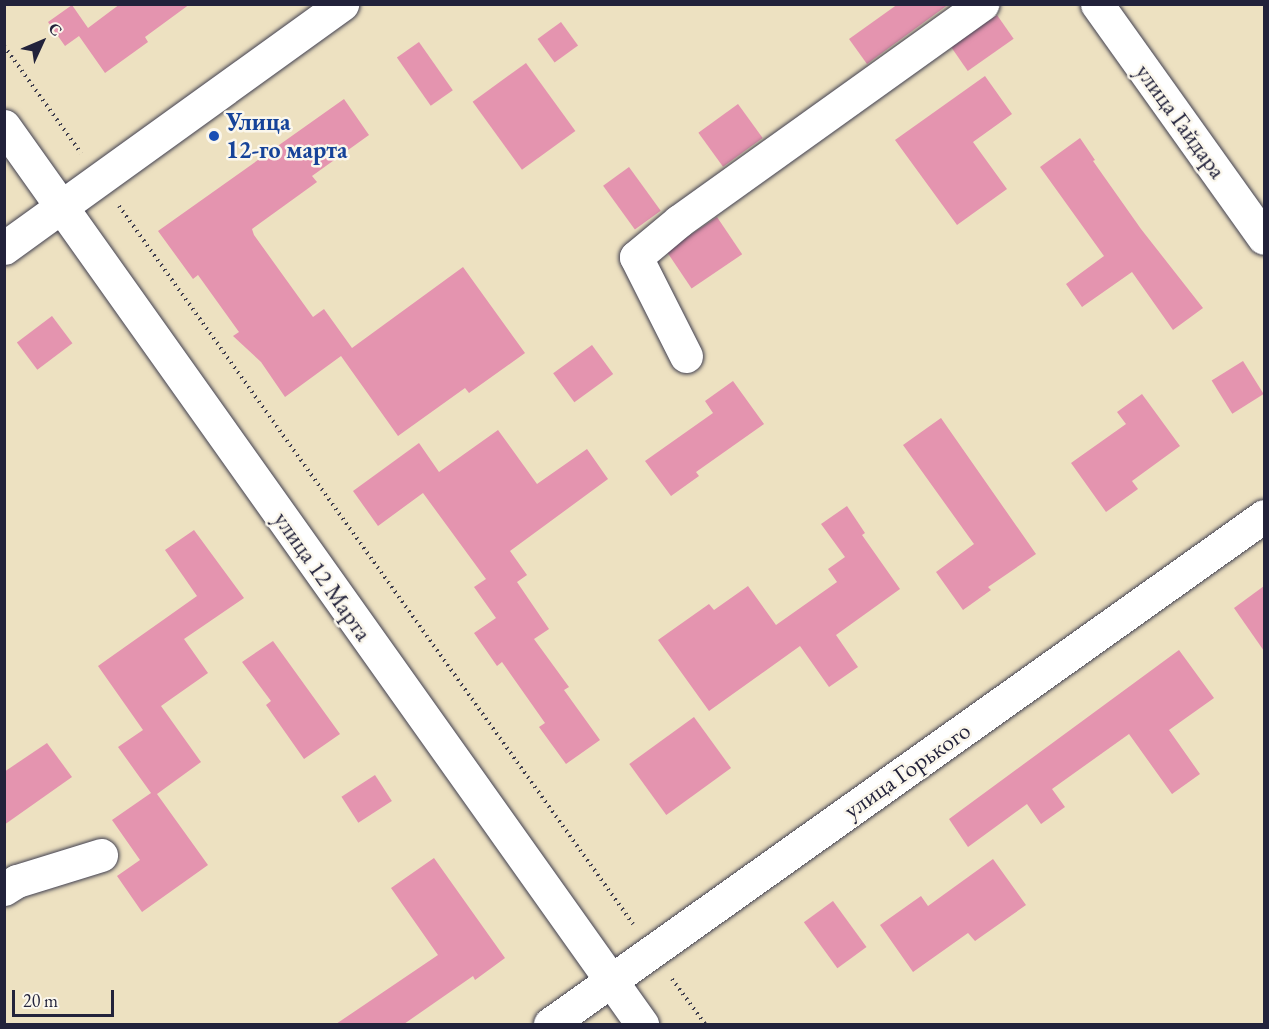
<!DOCTYPE html>
<meta charset="utf-8">
<style>
body{margin:0}
#map{position:relative;width:1269px;height:1029px;overflow:hidden;background:#ede1c1;font-family:"EB Garamond",serif}
div>[style]{position:absolute}
[style*='--x']{left:calc(var(--x)*1px);top:calc(var(--y)*1px);width:calc(var(--w)*1px);rotate:calc(var(--a)*1deg)}
.building>*{inset:0;background:#e494af;transform-origin:0 0}
.path>*{height:4px;margin-top:-2px;transform-origin:0;background:repeating-linear-gradient(90deg,#403f4f 0 1.5px,transparent 0 6px)}
.roads{filter:drop-shadow(0 0 2px #403f4f) drop-shadow(0 0 2px #403f4f)}
.minor>*{height:33px;margin:-16.5px;padding:0 16.5px;transform-origin:16.5px;border-radius:16.5px;background:#fff}
.dots>*{width:16px;height:16px;translate:-50% -50%;box-sizing:border-box;border:3px solid #fbf7ec;border-radius:50%}
span{translate:-50% -50%;white-space:nowrap;text-align:center;line-height:1.15;-webkit-text-stroke:5px #fbf7ec;paint-order:stroke}
.street-label{font-size:24px;color:#22223b}
.transit-label{font-size:24px;color:#164399;font-weight:700}
.left{translate:0 -50%;text-align:left}
.frame{position:absolute;inset:0;border:6px solid #22223b;pointer-events:none}
.north{position:absolute;left:12px;top:12px;width:60px;height:60px;-webkit-text-stroke:4px #fbf7ec;paint-order:stroke;rotate:46deg;font-size:16px;font-weight:700;line-height:24px;text-align:center;color:#22223b}
.north::after{content:'';display:block;margin:auto;width:21px;height:27px;background:#22223b;clip-path:polygon(50% 0,100% 100%,50% 72%,0 100%)}
.scale{position:absolute;left:12px;top:990px;width:102px;height:27px;box-sizing:border-box;border:3px solid #22223b;border-top:0;padding-left:8px;font-size:18px;line-height:21px;white-space:nowrap;color:#22223b;-webkit-text-stroke:4px #fbf7ec;paint-order:stroke}
</style>
<div id="map">
<div class="building">
<i style="clip-path:polygon(120px 4px,190px 4px,145px 37px,148px 42px,105px 73px,79px 36px,65px 46px,48px 22px,72px 5px,88px 28px)"></i>
<i style="clip-path:polygon(898px 4px,949px 4px,867px 64px,849px 39px)"></i>
<i style="left:997px;top:15px;width:29px;height:56px;rotate:55deg"></i>
<i style="left:561px;top:22px;width:29px;height:29px;rotate:54deg"></i>
<i style="left:419px;top:42px;width:59px;height:27px;rotate:55deg"></i>
<i style="left:526px;top:63px;width:84px;height:66px;rotate:54deg"></i>
<i style="clip-path:polygon(985px 76px,1012px 114px,973px 142px,1007px 189px,957px 225px,895px 140px)"></i>
<i style="clip-path:polygon(344px 99px,369px 135px,312px 176px,317px 182px,252px 229px,254px 235px,313px 317px,324px 309px,352px 348px,463px 267px,525px 353px,469px 393px,465px 388px,398px 436px,341px 356px,285px 397px,261px 362px,233px 336px,239px 332px,198px 275px,193px 279px,158px 231px)"></i>
<i style="left:738px;top:104px;width:42px;height:49px;rotate:54deg"></i>
<i style="clip-path:polygon(1080px 138px,1095px 160px,1093px 161px,1141px 229px,1203px 308px,1173px 330px,1132px 272px,1082px 307px,1066px 284px,1104px 256px,1040px 167px)"></i>
<i style="left:629px;top:167px;width:54px;height:32px;rotate:54deg"></i>
<i style="left:717px;top:217px;width:45px;height:61px;rotate:56deg"></i>
<i style="left:52px;top:316px;width:34px;height:44px;rotate:53deg"></i>
<i style="left:592px;top:345px;width:36px;height:48px;rotate:54deg"></i>
<i style="left:1243px;top:361px;width:39px;height:37px;rotate:58deg"></i>
<i style="clip-path:polygon(733px 381px,764px 424px,696px 472px,699px 476px,671px 496px,645px 461px,713px 413px,705px 401px)"></i>
<i style="clip-path:polygon(1142px 394px,1180px 446px,1132px 481px,1138px 489px,1106px 512px,1071px 463px,1126px 424px,1117px 412px)"></i>
<i style="clip-path:polygon(941px 418px,1036px 554px,988px 587px,991px 590px,963px 610px,936px 572px,974px 544px,903px 445px)"></i>
<i style="clip-path:polygon(498px 430px,537px 484px,587px 449px,608px 479px,510px 551px,527px 575px,517px 582px,549px 629px,534px 639px,569px 687px,564px 690px,600px 740px,566px 764px,539px 727px,545px 723px,502px 662px,497px 666px,474px 633px,496px 618px,474px 587px,486px 579px,423px 493px,378px 526px,353px 491px,419px 443px,439px 472px)"></i>
<i style="clip-path:polygon(847px 506px,865px 533px,862px 535px,900px 589px,836px 635px,858px 667px,829px 687px,800px 646px,709px 711px,658px 640px,709px 604px,714px 610px,748px 586px,776px 625px,837px 582px,828px 569px,845px 557px,821px 524px)"></i>
<i style="clip-path:polygon(194px 530px,244px 598px,184px 639px,208px 673px,161px 706px,201px 762px,157px 794px,208px 865px,142px 912px,117px 876px,140px 860px,112px 820px,151px 793px,118px 747px,143px 730px,98px 666px,197px 596px,165px 550px)"></i>
<i style="clip-path:polygon(1264px 586px,1264px 651px,1234px 608px)"></i>
<i style="clip-path:polygon(273px 641px,340px 734px,304px 759px,266px 705px,271px 701px,242px 662px)"></i>
<i style="clip-path:polygon(1179px 650px,1214px 698px,1169px 730px,1200px 774px,1172px 794px,1129px 734px,1052px 789px,1065px 807px,1041px 824px,1027px 804px,968px 847px,949px 819px)"></i>
<i style="left:694px;top:717px;width:63px;height:80px;rotate:54deg"></i>
<i style="clip-path:polygon(47px 743px,72px 777px,4px 825px,4px 772px)"></i>
<i style="left:375px;top:775px;width:31px;height:40px;rotate:57deg"></i>
<i style="clip-path:polygon(434px 858px,505px 958px,475px 980px,473px 976px,404px 1024px,336px 1024px,438px 955px,391px 888px)"></i>
<i style="clip-path:polygon(993px 859px,1026px 905px,975px 941px,968px 933px,913px 972px,880px 925px,921px 896px,928px 906px)"></i>
<i style="left:833px;top:901px;width:57px;height:36px;rotate:54deg"></i>
</div>
<div class="path">
<i style="--x:4;--y:46;--w:132;--a:54.3"></i>
<i style="--x:119;--y:206;--w:883;--a:54.4"></i>
<i style="--x:672;--y:979;--w:56;--a:53.7"></i>
</div>
<div class="roads">
<div class="minor">
<i style="--x:1097;--y:4;--w:287;--a:54.5"></i>
<i style="--x:4;--y:126;--w:1102;--a:54.61"></i>
<i style="--x:4;--y:248;--w:417;--a:-35.8"></i>
<i style="--x:686;--y:356;--w:111;--a:-116.8"></i>
<i style="--x:636;--y:257;--w:56;--a:-39.9"></i>
<i style="--x:679;--y:221;--w:373;--a:-35.6"></i>
<i style="--x:4;--y:889;--w:15;--a:-32"></i>
<i style="--x:17;--y:881;--w:88;--a:-17.2"></i>
<i style="--x:550;--y:1024;--w:876;--a:-35.43"></i>
</div>
</div>
<div class="dots">
<i style="left:214px;top:136px;background:#1a4fb4"></i>
</div>
<div class="street-label">
<span style="left:1181px;top:121px;rotate:54deg">улица Гайдара</span>
<span style="left:323px;top:576px;rotate:55deg">улица 12 Марта</span>
<span style="left:907px;top:770px;rotate:-35deg">улица Горького</span>
</div>
<div class="transit-label">
<span class="left" style="left:226px;top:136px">Улица<br>12-го марта</span>
</div>
<div class="frame"></div>
<div class="north">С</div>
<div class="scale">20 m</div>
</div>
